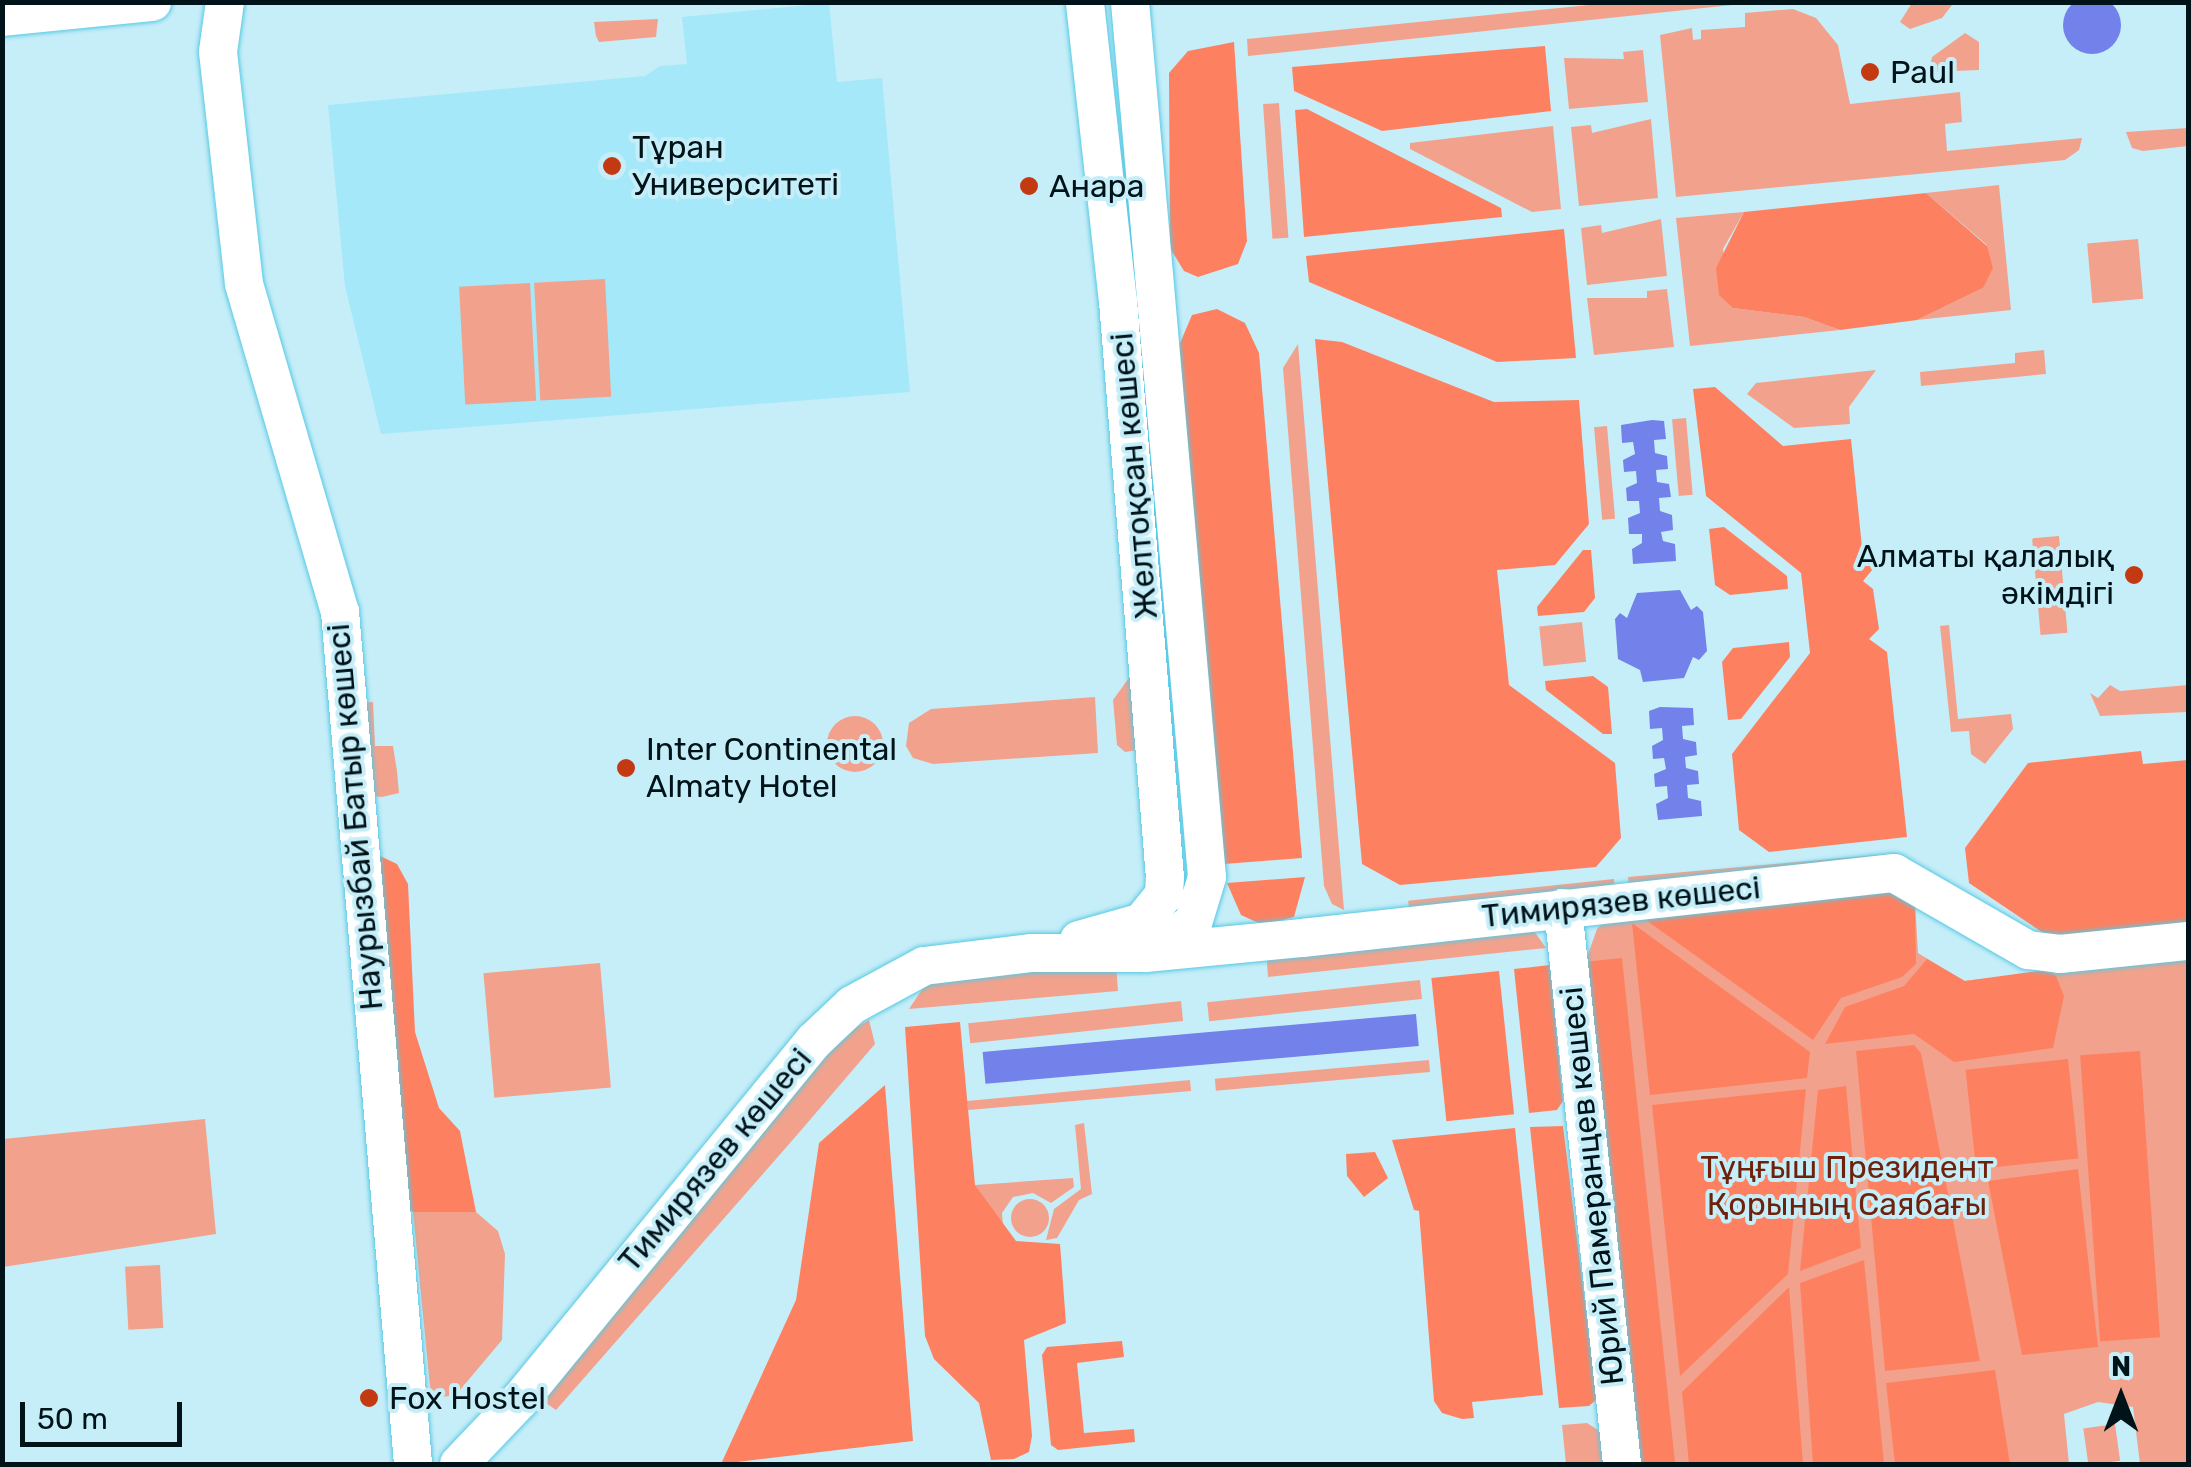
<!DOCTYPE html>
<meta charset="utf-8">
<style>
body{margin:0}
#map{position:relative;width:2191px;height:1467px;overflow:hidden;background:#c6eef8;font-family:Rubik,sans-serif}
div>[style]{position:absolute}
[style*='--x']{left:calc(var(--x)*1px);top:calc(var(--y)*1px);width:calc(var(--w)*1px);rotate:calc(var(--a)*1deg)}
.built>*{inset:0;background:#a5e8f9}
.green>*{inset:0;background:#f2a28c;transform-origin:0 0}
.round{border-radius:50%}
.forest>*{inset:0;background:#fd8161;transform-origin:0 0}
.water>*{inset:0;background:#7381eb;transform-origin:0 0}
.roads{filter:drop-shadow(0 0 2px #57c9e4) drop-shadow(0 0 2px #57c9e4)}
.secondary>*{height:38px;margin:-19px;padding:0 19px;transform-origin:19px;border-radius:19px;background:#fff}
.dots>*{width:28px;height:28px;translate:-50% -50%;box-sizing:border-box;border:5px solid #c6eef8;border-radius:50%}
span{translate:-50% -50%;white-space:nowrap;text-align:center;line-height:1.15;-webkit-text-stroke:8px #c6eef8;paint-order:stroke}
.poi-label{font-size:32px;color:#001319}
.left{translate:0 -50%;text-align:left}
.right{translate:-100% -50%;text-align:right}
.street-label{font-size:32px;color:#001319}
.park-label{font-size:32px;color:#6e210c}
.frame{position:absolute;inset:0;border:5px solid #001319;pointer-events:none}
.north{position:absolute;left:2071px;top:1347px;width:100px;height:100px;-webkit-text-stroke:8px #c6eef8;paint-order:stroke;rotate:0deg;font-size:28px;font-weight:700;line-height:40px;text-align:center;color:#001319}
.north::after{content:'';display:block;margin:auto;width:35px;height:45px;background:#001319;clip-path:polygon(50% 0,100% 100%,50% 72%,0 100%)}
.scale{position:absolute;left:20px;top:1402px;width:162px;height:45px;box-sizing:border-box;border:5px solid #001319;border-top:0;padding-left:12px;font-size:30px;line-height:35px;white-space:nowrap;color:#001319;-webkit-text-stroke:8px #c6eef8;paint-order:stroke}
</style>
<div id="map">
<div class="built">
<i style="clip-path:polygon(829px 3px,837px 82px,882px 78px,910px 392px,381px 434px,345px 286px,328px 105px,645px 76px,660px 66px,687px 64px,682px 17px)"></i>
</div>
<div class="green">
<i style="clip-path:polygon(1609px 3px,1751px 3px,1248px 56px,1247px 39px)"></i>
<i style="clip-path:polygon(1912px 3px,1952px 3px,1952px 5px,1942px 18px,1910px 29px,1900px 22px)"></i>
<i style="clip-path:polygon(1793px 9px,1816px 18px,1838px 45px,1850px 104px,1960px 92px,1962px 122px,1945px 124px,1947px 151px,2082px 138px,2079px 150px,2065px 160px,1676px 197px,1660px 35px,1692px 28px,1693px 40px,1701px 39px,1701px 30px,1745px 27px,1745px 13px)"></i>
<i style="clip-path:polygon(658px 19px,656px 37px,599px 42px,596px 36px,594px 22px)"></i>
<i style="clip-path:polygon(1965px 33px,1979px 42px,1979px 70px,1929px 72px,1932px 57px)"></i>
<i style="clip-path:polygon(1643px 50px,1648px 102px,1569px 109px,1564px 58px,1624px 59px,1623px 52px)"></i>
<i style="left:1279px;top:103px;width:135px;height:16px;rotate:86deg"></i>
<i style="clip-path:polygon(1651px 119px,1658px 198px,1579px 206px,1571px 127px,1591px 125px,1592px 133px)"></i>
<i style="clip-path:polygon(1553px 126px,1561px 209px,1532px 212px,1410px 149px,1410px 143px)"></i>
<i style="clip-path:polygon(2188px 128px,2188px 146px,2143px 151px,2132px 148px,2126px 132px)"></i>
<i style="clip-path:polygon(1999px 185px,2011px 310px,1917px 320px,1983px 288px,1987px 245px,1926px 193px)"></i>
<i style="clip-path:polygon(1744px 212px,1723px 249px,1733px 308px,1804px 317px,1840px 330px,1690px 346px,1676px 218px)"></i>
<i style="clip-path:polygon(1661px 219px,1667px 276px,1587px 285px,1581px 228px,1601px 225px,1602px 233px)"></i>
<i style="left:2138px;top:239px;width:60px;height:51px;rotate:85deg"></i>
<i style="left:605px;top:279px;width:118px;height:71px;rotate:87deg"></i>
<i style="left:530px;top:283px;width:118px;height:71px;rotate:87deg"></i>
<i style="clip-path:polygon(1667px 289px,1674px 347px,1594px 355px,1587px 298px,1647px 298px,1647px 291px)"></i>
<i style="clip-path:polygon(1298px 344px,1344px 910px,1332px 904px,1324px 886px,1283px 368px)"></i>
<i style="clip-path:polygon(2044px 350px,2046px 374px,1921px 386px,1920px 372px,2015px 363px,2015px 353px)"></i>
<i style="clip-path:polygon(1876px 370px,1849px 407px,1850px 424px,1794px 428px,1747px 394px,1756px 383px)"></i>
<i style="left:1686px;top:418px;width:77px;height:14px;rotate:85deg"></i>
<i style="left:1607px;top:426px;width:93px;height:13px;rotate:85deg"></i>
<i style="left:2059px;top:536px;width:97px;height:27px;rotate:85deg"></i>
<i style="left:1582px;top:622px;width:40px;height:43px;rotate:84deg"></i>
<i style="clip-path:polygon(1949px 625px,1958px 719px,2011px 714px,2013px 729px,1985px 764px,1971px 754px,1969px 731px,1951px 732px,1940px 626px)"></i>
<i style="clip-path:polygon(1131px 675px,1139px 750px,1125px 752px,1117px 745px,1113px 700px)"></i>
<i style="clip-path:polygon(2110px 685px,2120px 691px,2188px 685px,2188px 712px,2100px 716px,2090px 693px,2098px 698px)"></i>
<i style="clip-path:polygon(1095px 697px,1098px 753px,933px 764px,913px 758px,906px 746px,909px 723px,931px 709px)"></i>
<i style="clip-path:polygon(373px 702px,375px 746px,393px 746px,397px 771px,399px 793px,382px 797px,372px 796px,363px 703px)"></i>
<i class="round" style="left:827px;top:716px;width:56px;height:56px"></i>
<i style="clip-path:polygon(1898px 853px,1891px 859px,1629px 887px,1628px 877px)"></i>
<i style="left:1614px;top:879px;width:10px;height:207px;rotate:84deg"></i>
<i style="clip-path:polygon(1915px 903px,1918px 953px,1964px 981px,2188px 956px,2188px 1464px,2140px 1464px,2133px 1407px,2098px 1402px,2064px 1414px,2069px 1464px,1640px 1464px,1585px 963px,1597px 929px,1605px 920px)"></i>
<i style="clip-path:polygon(1534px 931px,1546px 948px,1268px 977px,1266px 949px)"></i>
<i style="left:600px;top:963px;width:125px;height:117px;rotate:85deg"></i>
<i style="clip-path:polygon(1116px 963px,1118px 991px,909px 1009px,927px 982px)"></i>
<i style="left:1420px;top:980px;width:19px;height:214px;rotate:84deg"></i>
<i style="left:1181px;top:1001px;width:20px;height:214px;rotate:84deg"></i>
<i style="clip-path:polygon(869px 1020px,875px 1044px,797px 1135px,556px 1410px,540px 1399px,832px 1041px)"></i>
<i style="left:1429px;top:1060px;width:12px;height:215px;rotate:85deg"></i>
<i style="clip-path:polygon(1190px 1080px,1191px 1091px,968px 1110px,967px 1101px)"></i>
<i style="clip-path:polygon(205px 1119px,216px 1234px,3px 1267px,3px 1139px)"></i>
<i style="clip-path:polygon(1084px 1123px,1092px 1194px,1079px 1200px,1057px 1238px,1046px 1240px,1054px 1209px,1081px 1189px,1075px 1125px)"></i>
<i style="clip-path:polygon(1073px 1178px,1074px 1187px,1051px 1203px,1033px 1193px,1013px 1197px,1002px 1213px,1003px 1226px,975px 1185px)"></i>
<i class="round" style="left:1011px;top:1199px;width:38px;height:38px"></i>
<i style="clip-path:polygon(413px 1212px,476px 1212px,498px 1231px,505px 1254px,502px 1340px,455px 1396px,431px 1397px)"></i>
<i style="left:160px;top:1265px;width:63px;height:35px;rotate:87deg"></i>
<i style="clip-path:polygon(1587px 1423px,1601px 1432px,1604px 1464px,1566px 1464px,1562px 1425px)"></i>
<i style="left:2115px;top:1424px;width:37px;height:32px;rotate:82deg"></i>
</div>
<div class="forest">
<i style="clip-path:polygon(1234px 42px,1247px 241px,1238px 264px,1198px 277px,1184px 271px,1170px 248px,1169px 73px,1188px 51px)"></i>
<i style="clip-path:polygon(1545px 46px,1551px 111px,1382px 131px,1294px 91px,1292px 67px)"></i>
<i style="clip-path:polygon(1307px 109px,1501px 208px,1502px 217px,1304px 237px,1295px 110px)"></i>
<i style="clip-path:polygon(1926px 193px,1987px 246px,1993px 268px,1983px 288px,1917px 320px,1840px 330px,1804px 317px,1733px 308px,1719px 295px,1716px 268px,1744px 212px)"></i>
<i style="clip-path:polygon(1564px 229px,1576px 358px,1497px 362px,1309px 282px,1306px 256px)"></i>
<i style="clip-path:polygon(1217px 309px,1245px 323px,1259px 353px,1302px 858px,1224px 864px,1178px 348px,1192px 315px)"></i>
<i style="clip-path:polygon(1315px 339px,1342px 342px,1494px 402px,1579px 400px,1589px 524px,1555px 565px,1497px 570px,1509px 685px,1615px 763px,1621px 838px,1596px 867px,1400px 885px,1362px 864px)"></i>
<i style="clip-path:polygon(1715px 387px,1783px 446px,1851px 439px,1863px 557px,1878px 563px,1863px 581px,1873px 589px,1879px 629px,1869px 639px,1887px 652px,1907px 837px,1769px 852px,1739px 830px,1732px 754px,1810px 653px,1801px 573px,1706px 496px,1693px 389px)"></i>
<i style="clip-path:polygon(1724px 527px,1787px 576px,1788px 589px,1730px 595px,1715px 585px,1709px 529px)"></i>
<i style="clip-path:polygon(1583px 550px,1591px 550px,1595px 598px,1584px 612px,1538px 616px,1537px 607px)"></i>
<i style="clip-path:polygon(1789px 642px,1790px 657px,1741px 719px,1728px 720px,1722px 662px,1733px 648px)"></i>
<i style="clip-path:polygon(1593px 676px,1608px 687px,1612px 734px,1603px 734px,1546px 690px,1545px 681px)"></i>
<i style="clip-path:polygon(2141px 751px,2143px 764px,2188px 760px,2188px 925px,2052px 939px,1969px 883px,1965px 848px,2028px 763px)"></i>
<i style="clip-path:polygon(378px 855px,397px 864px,408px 884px,415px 1032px,439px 1108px,460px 1131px,476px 1212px,413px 1212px,400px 1201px)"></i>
<i style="clip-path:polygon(1305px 877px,1294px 917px,1263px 925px,1241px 915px,1227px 883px)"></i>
<i style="clip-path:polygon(1884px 885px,1915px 903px,1916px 964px,1902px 977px,1841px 998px,1813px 1040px,1632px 910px)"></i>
<i style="clip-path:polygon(1632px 923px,1810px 1052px,1807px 1078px,1650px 1095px)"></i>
<i style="left:1622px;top:958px;width:509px;height:37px;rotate:84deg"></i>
<i style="clip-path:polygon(1927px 959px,1965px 981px,2045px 970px,2056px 976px,2064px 996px,2053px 1048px,1954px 1062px,1914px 1034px,1825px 1044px,1845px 1007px,1904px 986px)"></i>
<i style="clip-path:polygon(1550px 965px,1563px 1101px,1557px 1110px,1529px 1113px,1514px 969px)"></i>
<i style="left:1499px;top:971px;width:144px;height:68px;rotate:84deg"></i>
<i style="clip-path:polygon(960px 1022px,975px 1185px,1016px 1241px,1060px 1244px,1066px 1323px,1024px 1340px,1032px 1436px,1029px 1452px,1014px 1459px,991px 1460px,979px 1403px,934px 1359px,925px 1336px,905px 1027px)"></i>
<i style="clip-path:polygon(1914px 1045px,1921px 1053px,1980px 1361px,1885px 1371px,1856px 1051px)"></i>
<i style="left:2140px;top:1051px;width:287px;height:60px;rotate:86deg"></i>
<i style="left:2068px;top:1059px;width:100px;height:103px;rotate:84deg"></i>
<i style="clip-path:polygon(885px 1085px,913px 1441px,721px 1464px,796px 1300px,819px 1143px)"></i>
<i style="clip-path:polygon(1846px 1086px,1861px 1248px,1800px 1271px,1818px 1090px)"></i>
<i style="clip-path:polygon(1806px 1089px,1788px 1274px,1680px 1376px,1652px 1105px)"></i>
<i style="clip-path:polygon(1563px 1126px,1597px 1399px,1589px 1406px,1559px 1408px,1530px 1127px)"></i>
<i style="clip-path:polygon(1515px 1128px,1543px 1395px,1472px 1402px,1474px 1418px,1462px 1419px,1442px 1413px,1434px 1401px,1419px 1211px,1414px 1210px,1392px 1140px)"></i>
<i style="clip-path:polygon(1375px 1152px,1388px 1178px,1364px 1197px,1347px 1176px,1346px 1154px)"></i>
<i style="clip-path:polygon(2078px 1169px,2098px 1347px,2022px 1355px,1988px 1181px)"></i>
<i style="clip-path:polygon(1864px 1260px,1884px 1464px,1813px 1464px,1800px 1283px)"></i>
<i style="clip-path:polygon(1789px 1287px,1803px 1464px,1689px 1464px,1682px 1392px)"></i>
<i style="clip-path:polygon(1122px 1341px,1124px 1357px,1077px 1363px,1084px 1433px,1134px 1429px,1135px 1442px,1058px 1450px,1051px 1445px,1042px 1355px,1047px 1347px)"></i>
<i style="clip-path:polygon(1995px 1370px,2010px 1464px,1895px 1464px,1886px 1383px)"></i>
</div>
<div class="water">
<i class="round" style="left:2063px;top:-4px;width:58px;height:58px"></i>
<i style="clip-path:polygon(1652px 420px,1664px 421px,1666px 439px,1654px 440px,1655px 453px,1667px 456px,1668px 469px,1656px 470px,1657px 482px,1669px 484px,1671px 497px,1659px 498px,1660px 511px,1672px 515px,1673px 530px,1661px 532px,1663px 541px,1675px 544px,1676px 561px,1633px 564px,1632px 549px,1642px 543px,1642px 534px,1629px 534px,1628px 518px,1640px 513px,1639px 501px,1627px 501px,1626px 488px,1637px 483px,1636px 471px,1624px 472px,1623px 460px,1635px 454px,1633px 442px,1622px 443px,1621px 425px)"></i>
<i style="clip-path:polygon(1680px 590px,1691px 610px,1697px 606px,1703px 612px,1707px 651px,1699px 660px,1693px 657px,1684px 678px,1643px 682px,1640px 670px,1618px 659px,1615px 619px,1620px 613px,1627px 618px,1637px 593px)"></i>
<i style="clip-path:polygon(1660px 707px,1693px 708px,1694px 725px,1682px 726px,1683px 739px,1696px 742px,1697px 755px,1685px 757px,1686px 768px,1698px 771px,1699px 784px,1687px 785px,1688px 798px,1701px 801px,1702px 816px,1658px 820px,1656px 804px,1668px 798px,1667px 786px,1655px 787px,1654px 774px,1666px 769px,1664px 758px,1653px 759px,1652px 746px,1663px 740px,1662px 728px,1650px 729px,1649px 711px)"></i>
<i style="left:1416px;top:1014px;width:32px;height:435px;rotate:85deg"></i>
</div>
<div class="roads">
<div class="secondary">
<i style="--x:225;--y:2;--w:50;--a:98"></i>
<i style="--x:218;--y:52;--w:233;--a:83.6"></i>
<i style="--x:244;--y:284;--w:342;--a:73.7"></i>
<i style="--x:340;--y:612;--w:855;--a:85.1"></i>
<i style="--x:1130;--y:2;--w:878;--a:84.97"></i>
<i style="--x:1207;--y:877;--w:48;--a:106.9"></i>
<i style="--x:1193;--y:923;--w:48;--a:146"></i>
<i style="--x:2;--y:17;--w:151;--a:-5.7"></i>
<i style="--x:1563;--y:908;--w:559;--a:83.94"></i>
<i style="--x:1079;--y:940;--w:66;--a:-15.9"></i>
<i style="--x:1142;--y:922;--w:35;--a:-51"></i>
<i style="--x:1164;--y:895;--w:17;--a:-87"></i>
<i style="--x:1165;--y:878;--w:578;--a:-94.66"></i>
<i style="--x:1118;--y:302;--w:302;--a:-96.3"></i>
<i style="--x:459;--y:1464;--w:88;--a:-46.4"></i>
<i style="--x:520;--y:1400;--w:464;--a:-50.7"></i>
<i style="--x:814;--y:1041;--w:52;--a:-43.5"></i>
<i style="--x:852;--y:1005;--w:82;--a:-28.4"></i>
<i style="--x:924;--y:966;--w:109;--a:-6.9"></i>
<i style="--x:1032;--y:953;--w:114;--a:0"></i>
<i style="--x:1146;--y:953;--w:157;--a:-5.5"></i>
<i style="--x:1302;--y:938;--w:596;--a:-6.27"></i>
<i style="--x:1894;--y:873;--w:155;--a:29.9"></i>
<i style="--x:2028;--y:950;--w:32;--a:7"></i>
<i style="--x:2060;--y:954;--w:129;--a:-5.8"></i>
</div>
</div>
<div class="dots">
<i style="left:1870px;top:72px;background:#c33a12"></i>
<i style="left:612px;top:166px;background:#c33a12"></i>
<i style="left:1029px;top:186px;background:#c33a12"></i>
<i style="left:2134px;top:575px;background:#c33a12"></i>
<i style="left:626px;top:768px;background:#c33a12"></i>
<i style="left:369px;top:1398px;background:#c33a12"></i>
</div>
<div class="poi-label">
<span class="left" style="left:1890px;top:72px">Paul</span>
<span class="left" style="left:632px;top:166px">Тұран<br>Университеті</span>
<span class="left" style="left:1049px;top:186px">Анара</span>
<span class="right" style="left:2114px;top:575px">Алматы қалалық<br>әкімдігі</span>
<span class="left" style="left:646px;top:768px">Inter Continental<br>Almaty Hotel</span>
<span class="left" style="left:389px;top:1398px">Fox Hostel</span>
</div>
<div class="street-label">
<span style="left:1134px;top:476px;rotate:-95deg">Желтоқсан көшесі</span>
<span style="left:355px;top:817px;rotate:-95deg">Наурызбай Батыр көшесі</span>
<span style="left:1621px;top:902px;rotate:-6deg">Тимирязев көшесі</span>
<span style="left:715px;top:1160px;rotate:-50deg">Тимирязев көшесі</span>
<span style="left:1592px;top:1186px;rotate:-96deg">Юрий Памеранцев көшесі</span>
</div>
<div class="park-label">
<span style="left:1847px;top:1186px">Тұңғыш Президент<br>Қорының Саябағы</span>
</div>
<div class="frame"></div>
<div class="north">N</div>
<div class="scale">50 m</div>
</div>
